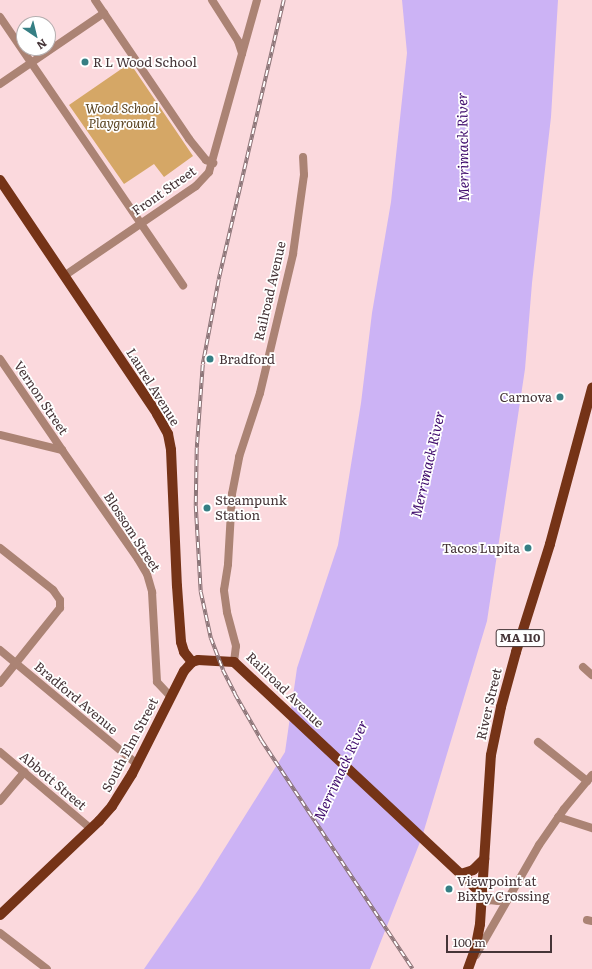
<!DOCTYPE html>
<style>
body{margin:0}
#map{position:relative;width:592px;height:969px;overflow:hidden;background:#fbd9dd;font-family:Literata,serif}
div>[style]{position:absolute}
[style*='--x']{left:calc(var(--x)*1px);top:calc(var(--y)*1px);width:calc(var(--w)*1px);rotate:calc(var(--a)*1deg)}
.green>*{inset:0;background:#d5a766}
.water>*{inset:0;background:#ccb3f5}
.minor>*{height:8px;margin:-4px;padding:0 4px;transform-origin:4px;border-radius:4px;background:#ab8374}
.major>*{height:10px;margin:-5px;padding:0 5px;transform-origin:5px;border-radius:5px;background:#753317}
.rail>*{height:3.5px;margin-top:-1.75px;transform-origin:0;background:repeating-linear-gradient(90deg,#fff 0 6px,#8c7578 0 12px);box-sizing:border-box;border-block:1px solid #8c7578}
.dots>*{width:11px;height:11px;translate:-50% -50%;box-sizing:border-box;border:2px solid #fff;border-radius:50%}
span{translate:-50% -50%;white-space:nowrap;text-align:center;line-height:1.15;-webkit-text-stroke:3.5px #fff;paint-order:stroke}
.shield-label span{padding:1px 3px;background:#fff;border:1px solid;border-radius:3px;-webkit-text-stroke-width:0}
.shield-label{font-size:12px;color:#453437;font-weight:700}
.poi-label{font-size:13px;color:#453437}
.left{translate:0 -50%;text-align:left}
.right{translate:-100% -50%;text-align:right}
.park-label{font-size:13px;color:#5d4623;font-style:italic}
.street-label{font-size:13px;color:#453437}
.water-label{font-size:14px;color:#3f0b6c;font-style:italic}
.north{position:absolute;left:16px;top:16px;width:40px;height:40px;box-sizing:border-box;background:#fff;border:1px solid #b5aeaf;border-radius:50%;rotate:145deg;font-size:11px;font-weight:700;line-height:16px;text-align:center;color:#453437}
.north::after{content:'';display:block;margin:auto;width:14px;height:18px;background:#367f84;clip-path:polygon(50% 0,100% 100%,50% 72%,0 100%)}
.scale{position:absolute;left:446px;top:935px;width:106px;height:18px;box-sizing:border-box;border:2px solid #453437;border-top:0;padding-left:5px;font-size:12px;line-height:14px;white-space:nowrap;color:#453437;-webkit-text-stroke:3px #fff;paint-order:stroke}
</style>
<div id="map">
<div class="green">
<i style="clip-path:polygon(130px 63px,193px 156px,164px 177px,154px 164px,124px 184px,69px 105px)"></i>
</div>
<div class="water">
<i style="clip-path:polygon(402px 0,558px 0,551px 117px,532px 283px,525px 369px,487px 621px,422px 837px,370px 969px,144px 969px,199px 889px,285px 752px,297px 668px,338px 545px,361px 403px,372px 313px,391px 202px,407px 53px)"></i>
</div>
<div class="minor">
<i style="--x:95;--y:0;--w:168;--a:55.9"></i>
<i style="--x:189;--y:139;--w:27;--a:51"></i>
<i style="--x:206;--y:160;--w:8;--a:23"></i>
<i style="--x:212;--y:0;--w:49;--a:57.6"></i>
<i style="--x:238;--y:41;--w:13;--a:72"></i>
<i style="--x:0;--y:17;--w:325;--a:55.7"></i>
<i style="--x:0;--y:84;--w:126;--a:-34.3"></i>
<i style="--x:64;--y:276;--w:160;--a:-34.3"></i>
<i style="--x:196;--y:186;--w:19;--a:-47"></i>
<i style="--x:209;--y:172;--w:179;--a:-74.4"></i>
<i style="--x:0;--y:359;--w:110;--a:55.7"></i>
<i style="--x:0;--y:435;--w:64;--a:13.6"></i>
<i style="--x:62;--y:450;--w:133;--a:55.1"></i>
<i style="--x:138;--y:559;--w:17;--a:59"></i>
<i style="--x:147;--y:574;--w:19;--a:74"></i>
<i style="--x:152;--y:592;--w:90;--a:86.8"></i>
<i style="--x:157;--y:682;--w:19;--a:47"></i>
<i style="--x:0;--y:548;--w:68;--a:38.4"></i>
<i style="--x:53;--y:590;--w:12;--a:55"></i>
<i style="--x:60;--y:600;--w:8;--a:90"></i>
<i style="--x:60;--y:608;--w:96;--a:128.7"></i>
<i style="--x:0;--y:650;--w:178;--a:39.8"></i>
<i style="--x:234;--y:662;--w:16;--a:-83"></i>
<i style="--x:236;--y:646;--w:35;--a:-105"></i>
<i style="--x:227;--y:612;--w:22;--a:-98"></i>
<i style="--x:224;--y:590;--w:26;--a:-81"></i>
<i style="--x:228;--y:564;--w:70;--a:-86.7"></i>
<i style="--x:232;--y:494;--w:38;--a:-79"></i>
<i style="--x:239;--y:457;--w:67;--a:-71.8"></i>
<i style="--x:260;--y:393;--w:143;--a:-76.6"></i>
<i style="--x:293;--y:254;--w:80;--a:-82.1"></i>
<i style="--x:304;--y:175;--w:18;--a:-93"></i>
<i style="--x:583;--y:667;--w:12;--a:42"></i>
<i style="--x:538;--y:742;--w:63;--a:38.5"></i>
<i style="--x:0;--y:752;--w:119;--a:40.2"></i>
<i style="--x:0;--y:801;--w:38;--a:-50"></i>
<i style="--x:558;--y:817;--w:36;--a:18"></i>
<i style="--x:481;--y:893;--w:11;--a:41"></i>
<i style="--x:489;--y:900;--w:9;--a:6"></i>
<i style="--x:498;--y:901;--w:9;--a:-18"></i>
<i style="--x:587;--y:920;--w:5;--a:11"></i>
<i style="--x:0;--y:933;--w:59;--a:37.5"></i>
<i style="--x:476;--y:955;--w:127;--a:-60.2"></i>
<i style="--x:539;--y:845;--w:44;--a:-55.2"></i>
<i style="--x:564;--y:809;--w:44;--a:-50.5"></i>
</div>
<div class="major">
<i style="--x:0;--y:180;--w:282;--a:56.1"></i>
<i style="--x:157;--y:414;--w:23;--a:61"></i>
<i style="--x:168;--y:434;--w:16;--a:79"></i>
<i style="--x:171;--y:450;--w:136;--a:87.5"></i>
<i style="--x:177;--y:586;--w:56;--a:85.9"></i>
<i style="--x:181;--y:642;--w:10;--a:73"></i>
<i style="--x:184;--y:652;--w:13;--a:51"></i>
<i style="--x:461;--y:874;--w:13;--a:-18"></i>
<i style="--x:473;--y:870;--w:16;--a:-45"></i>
<i style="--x:0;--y:915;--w:137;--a:-43.5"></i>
<i style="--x:99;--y:821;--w:20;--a:-49"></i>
<i style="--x:112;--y:806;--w:38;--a:-58"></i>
<i style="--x:132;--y:774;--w:115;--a:-63.2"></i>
<i style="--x:184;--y:671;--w:12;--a:-48"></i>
<i style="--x:192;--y:662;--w:6;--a:-18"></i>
<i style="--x:198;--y:660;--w:36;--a:3"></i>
<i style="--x:234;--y:662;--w:338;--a:43.1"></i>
<i style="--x:468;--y:969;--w:20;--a:-70"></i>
<i style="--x:475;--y:950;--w:26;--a:-79"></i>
<i style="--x:480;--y:924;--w:169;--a:-86.3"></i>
<i style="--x:491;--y:755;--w:49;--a:-78.2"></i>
<i style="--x:501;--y:707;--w:57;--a:-74.7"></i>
<i style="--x:516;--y:652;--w:113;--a:-72.5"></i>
<i style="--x:550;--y:544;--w:162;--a:-74.9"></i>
</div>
<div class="rail">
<i style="--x:284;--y:0;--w:287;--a:103.1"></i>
<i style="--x:219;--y:280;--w:86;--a:100.7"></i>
<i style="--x:203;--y:365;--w:83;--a:94.1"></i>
<i style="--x:197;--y:448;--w:58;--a:91"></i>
<i style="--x:196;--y:506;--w:86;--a:86.7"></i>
<i style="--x:201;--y:592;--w:47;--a:77.7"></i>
<i style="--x:211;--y:638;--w:34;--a:69"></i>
<i style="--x:223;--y:670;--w:27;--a:63"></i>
<i style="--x:235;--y:694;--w:54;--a:60.1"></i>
<i style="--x:262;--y:741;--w:273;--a:56.5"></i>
</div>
<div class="dots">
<i style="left:85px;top:62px;background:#367f84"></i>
<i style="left:210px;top:359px;background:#367f84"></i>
<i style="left:560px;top:397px;background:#367f84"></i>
<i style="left:207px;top:508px;background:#367f84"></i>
<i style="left:528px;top:548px;background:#367f84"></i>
<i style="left:449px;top:889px;background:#367f84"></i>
</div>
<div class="shield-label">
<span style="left:520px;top:638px">MA 110</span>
</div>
<div class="poi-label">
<span class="left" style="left:93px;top:62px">R L Wood School</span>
<span class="left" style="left:219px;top:359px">Bradford</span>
<span class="right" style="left:552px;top:397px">Carnova</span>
<span class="left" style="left:215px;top:508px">Steampunk<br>Station</span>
<span class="right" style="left:520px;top:548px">Tacos Lupita</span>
<span class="left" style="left:457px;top:889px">Viewpoint at<br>Bixby Crossing</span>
</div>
<div class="park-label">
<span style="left:122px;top:116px">Wood School<br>Playground</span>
</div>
<div class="street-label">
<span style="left:164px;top:191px;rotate:-35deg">Front Street</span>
<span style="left:270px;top:291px;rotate:-77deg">Railroad Avenue</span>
<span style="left:153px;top:387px;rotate:58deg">Laurel Avenue</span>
<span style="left:41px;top:398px;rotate:56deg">Vernon Street</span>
<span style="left:132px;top:532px;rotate:57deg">Blossom Street</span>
<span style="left:285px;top:690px;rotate:44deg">Railroad Avenue</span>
<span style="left:76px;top:698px;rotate:40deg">Bradford Avenue</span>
<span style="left:489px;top:704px;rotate:-77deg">River Street</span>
<span style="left:130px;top:745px;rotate:-62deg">South Elm Street</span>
<span style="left:53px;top:781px;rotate:40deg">Abbott Street</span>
</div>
<div class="water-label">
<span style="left:462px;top:147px;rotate:-91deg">Merrimack River</span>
<span style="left:427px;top:464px;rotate:-77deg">Merrimack River</span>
<span style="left:340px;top:770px;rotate:-65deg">Merrimack River</span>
</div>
<div class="north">N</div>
<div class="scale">100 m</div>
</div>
